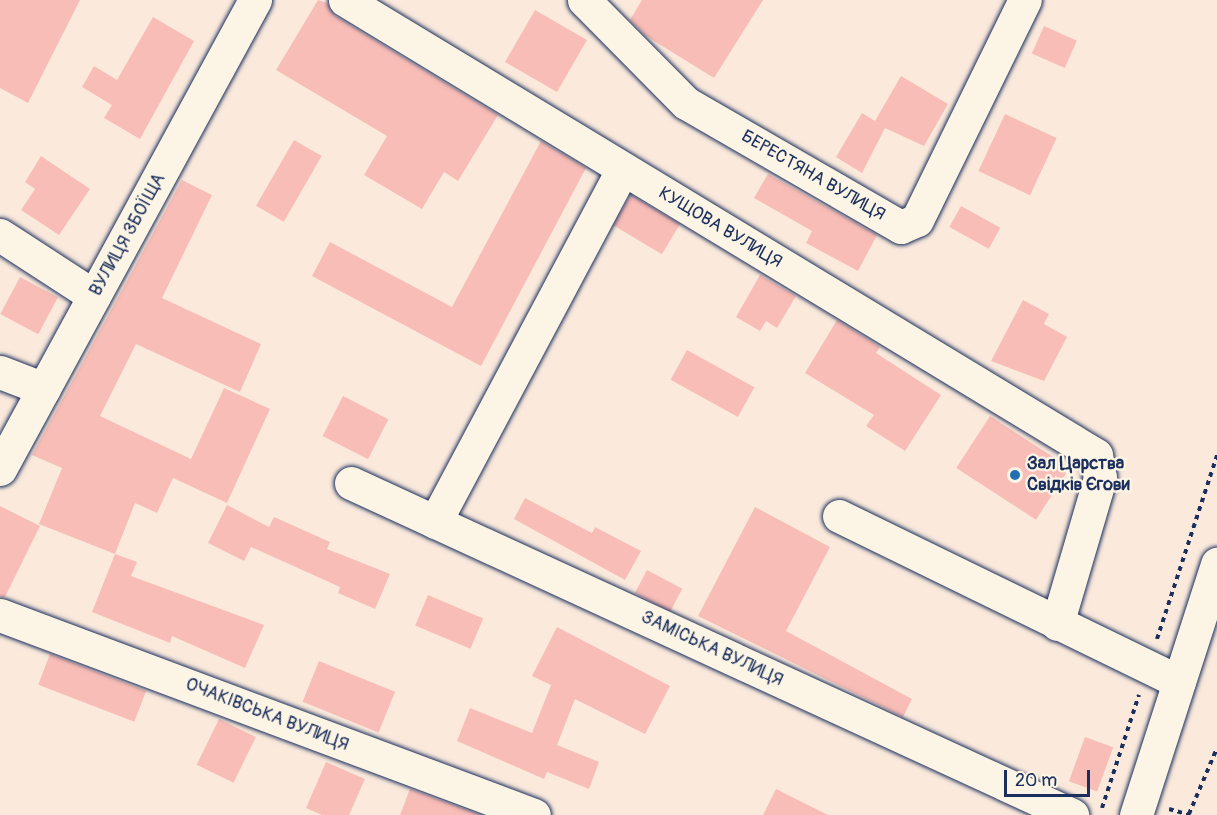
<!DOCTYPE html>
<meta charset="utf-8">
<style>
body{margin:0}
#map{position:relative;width:1217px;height:815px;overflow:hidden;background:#fbeadc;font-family:Pangolin,sans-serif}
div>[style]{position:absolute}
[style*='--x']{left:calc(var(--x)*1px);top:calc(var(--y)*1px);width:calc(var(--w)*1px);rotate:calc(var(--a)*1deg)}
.building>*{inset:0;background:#f9bdb7;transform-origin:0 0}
.path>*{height:4px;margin-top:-2px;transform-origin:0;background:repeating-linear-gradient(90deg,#1b2f5e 0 4.5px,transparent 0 9px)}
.roads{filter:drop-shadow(0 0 2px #1b2f5e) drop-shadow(0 0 2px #1b2f5e)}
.minor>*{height:33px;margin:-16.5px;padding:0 16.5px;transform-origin:16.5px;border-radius:16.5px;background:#fcf5e5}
.major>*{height:33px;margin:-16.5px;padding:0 16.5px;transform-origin:16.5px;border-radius:16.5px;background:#fcf5e5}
.dots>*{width:16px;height:16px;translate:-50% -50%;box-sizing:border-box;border:3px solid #fcf5e5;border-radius:50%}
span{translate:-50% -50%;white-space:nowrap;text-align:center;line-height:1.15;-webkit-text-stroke:4.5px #fcf5e5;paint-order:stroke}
.street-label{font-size:18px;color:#1b2f5e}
.poi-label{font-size:18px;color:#1b2f5e;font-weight:700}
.left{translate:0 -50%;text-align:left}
.scale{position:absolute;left:1004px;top:770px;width:86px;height:27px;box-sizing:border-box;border:3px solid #1b2f5e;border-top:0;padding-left:8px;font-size:18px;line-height:21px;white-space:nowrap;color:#1b2f5e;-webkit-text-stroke:4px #fcf5e5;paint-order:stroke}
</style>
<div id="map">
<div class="building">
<i style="clip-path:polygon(0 0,80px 0,28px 103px,0 88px)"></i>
<i style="clip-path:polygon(318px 0,327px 3px,335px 16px,498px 115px,458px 181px,444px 172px,422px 209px,364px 175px,387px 136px,276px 70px)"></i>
<i style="clip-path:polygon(642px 0,763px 0,714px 78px,646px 36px,630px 20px)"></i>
<i style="left:535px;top:10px;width:60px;height:60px;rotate:30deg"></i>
<i style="clip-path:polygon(153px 17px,194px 41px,140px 139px,104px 118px,112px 105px,82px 87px,94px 66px,117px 80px)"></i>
<i style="left:1044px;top:26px;width:36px;height:30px;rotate:24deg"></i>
<i style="clip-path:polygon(901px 76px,948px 104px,924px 146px,885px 128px,862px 173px,836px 157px,862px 113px,875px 121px)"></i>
<i style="left:1005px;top:114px;width:57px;height:63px;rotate:25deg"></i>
<i style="left:294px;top:140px;width:32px;height:76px;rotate:30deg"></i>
<i style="clip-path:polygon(541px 141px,586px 168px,481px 366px,312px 276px,330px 242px,452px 307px)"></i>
<i style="clip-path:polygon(41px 156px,90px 189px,59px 235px,21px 210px,35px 189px,25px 182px)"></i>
<i style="clip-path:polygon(768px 174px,877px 235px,858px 271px,806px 243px,812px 231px,754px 198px)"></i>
<i style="clip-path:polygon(182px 180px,212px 195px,162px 298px,261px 344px,240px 392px,136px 344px,100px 416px,191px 459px,224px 388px,270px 409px,227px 503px,173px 478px,157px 513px,135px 503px,115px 554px,39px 524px,62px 468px,32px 455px)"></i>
<i style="left:631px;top:195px;width:57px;height:35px;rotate:31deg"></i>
<i style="left:961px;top:206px;width:45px;height:24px;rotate:29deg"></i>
<i style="clip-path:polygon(760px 275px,796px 296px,777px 328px,766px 321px,760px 331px,736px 317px)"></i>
<i style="left:20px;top:277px;width:43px;height:42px;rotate:28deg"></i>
<i style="clip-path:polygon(1023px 300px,1049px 314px,1044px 324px,1067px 337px,1044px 381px,991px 361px)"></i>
<i style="clip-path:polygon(837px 320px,880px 347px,876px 353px,941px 395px,905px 451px,866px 426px,874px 415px,805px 373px)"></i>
<i style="left:687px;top:350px;width:77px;height:34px;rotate:29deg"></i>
<i style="left:343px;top:396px;width:51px;height:45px;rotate:27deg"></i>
<i style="left:990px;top:416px;width:95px;height:62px;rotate:33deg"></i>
<i style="clip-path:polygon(525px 498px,592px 533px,595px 527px,641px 551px,625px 580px,514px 519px)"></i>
<i style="clip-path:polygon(227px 505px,269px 527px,274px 517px,330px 542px,327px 549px,390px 574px,375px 609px,338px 593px,340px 587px,251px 547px,244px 561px,208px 543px)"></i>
<i style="clip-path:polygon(0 506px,40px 526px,5px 597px,0 597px)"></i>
<i style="clip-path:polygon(755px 507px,830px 547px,786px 631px,912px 699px,903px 717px,698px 616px)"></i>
<i style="clip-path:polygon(115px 554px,137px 562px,131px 576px,264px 625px,245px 668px,172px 636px,170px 643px,92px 612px)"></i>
<i style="left:647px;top:570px;width:40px;height:26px;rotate:28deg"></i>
<i style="left:428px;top:595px;width:60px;height:33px;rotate:23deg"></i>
<i style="clip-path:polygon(557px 627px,670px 686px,645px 734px,575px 699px,557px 745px,599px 762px,589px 789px,547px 772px,544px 779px,457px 741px,470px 708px,532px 733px,551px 685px,532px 676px)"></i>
<i style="left:50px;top:654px;width:103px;height:33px;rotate:21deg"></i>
<i style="left:319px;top:661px;width:82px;height:44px;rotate:22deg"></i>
<i style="left:219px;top:719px;width:41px;height:51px;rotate:26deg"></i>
<i style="left:1085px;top:737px;width:30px;height:47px;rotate:20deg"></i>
<i style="clip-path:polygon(326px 762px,365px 779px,349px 815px,322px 815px,306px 808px)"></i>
<i style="clip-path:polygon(410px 789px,481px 815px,400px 815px)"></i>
<i style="clip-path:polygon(776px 789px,828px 815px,763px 815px)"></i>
</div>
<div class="path">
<i style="--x:1157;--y:639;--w:194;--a:-71.9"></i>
<i style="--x:1102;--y:808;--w:119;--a:-71.9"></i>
<i style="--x:1169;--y:809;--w:22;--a:16"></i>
<i style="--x:1189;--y:814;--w:72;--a:-67"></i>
</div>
<div class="roads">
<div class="minor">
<i style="--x:345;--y:0;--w:878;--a:31.21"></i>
<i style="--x:1096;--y:455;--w:23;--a:80"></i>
<i style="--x:1100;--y:478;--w:152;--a:106.4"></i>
<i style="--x:584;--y:0;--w:145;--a:45.3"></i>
<i style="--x:686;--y:103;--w:248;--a:30"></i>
<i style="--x:901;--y:227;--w:17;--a:-24"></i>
<i style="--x:917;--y:220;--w:245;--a:-63.9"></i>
<i style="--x:0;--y:235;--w:112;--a:33"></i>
<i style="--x:0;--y:372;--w:47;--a:21.1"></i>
<i style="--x:0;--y:469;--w:534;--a:-61.47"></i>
<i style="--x:351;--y:483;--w:794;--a:24.72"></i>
<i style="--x:839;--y:516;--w:378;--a:26"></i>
<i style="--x:435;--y:522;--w:400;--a:-62"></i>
<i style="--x:0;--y:615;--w:570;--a:20.53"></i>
</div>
<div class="major">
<i style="--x:1136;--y:815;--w:264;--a:-72.1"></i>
</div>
</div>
<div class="dots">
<i style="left:1015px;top:475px;background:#1f6fb2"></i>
</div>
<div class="street-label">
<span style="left:813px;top:176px;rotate:30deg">БЕРЕСТЯНА ВУЛИЦЯ</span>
<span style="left:720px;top:228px;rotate:31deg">КУЩОВА ВУЛИЦЯ</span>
<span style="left:128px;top:235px;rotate:-61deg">ВУЛИЦЯ ЗБОЇЩА</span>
<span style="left:712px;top:649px;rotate:25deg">ЗАМІСЬКА ВУЛИЦЯ</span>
<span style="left:267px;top:715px;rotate:21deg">ОЧАКІВСЬКА ВУЛИЦЯ</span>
</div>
<div class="poi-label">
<span class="left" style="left:1027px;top:475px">Зал Царства<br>Свідків Єгови</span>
</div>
<div class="scale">20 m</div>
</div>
